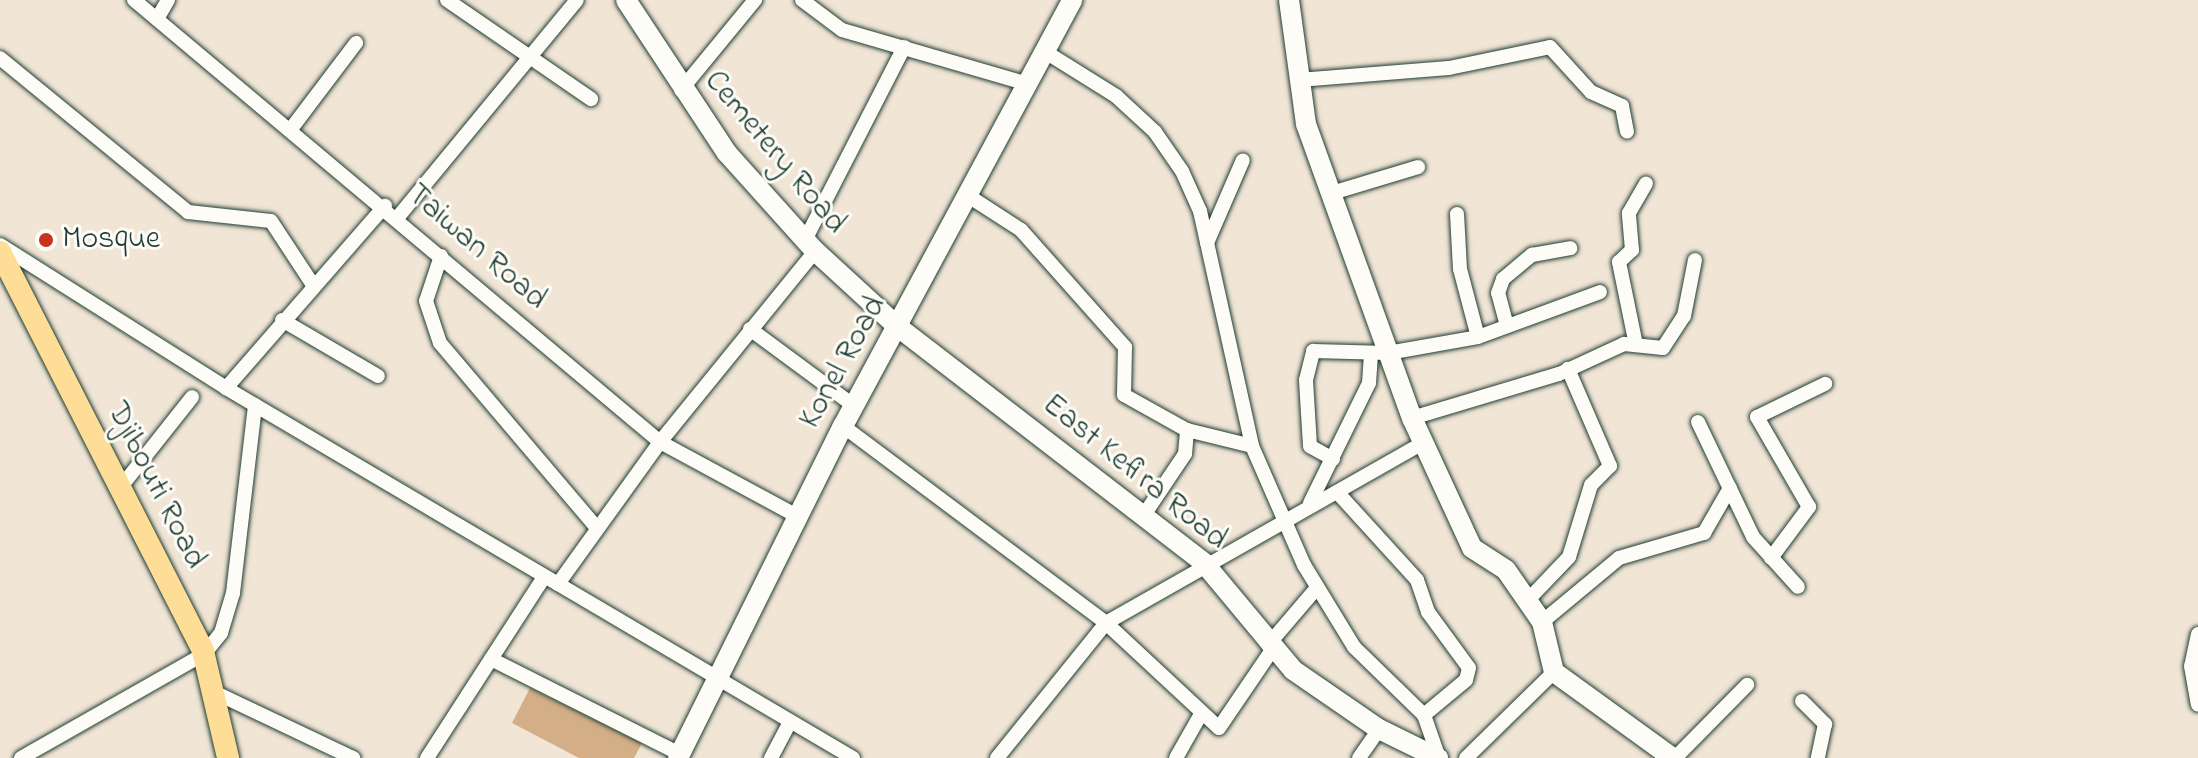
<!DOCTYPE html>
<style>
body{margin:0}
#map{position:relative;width:2198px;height:758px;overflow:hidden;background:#f1e5d5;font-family:"Indie Flower",sans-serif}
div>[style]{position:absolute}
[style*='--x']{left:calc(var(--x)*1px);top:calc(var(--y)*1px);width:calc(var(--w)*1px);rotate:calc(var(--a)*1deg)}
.building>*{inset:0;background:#d4ae86}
.roads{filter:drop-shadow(0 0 2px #1f3d34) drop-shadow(0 0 2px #1f3d34)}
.street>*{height:14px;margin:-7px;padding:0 7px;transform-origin:7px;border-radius:7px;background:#fdfcf7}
.secondary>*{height:20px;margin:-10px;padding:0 10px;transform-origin:10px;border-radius:10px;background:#fdfcf7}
.primary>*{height:22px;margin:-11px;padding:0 11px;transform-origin:11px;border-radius:11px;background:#fedd96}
.dots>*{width:22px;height:22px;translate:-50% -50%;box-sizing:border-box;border:4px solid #fdfcf7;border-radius:50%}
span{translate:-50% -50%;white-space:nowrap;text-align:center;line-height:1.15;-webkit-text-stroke:6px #fdfcf7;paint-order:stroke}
.street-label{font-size:32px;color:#1f3d34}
.poi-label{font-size:32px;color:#1f3d34}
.left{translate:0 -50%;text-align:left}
</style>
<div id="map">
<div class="building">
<i style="clip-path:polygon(530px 688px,642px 743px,634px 758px,579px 758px,512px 723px)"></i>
</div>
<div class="roads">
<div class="street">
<i style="--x:134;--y:0;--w:687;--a:40.04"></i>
<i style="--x:660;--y:442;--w:156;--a:28.4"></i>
<i style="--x:447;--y:0;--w:175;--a:34.5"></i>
<i style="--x:802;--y:0;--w:50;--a:36.9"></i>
<i style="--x:842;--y:30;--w:191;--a:16.2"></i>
<i style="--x:157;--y:19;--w:22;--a:-60"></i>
<i style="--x:1044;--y:51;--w:85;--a:32"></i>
<i style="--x:1116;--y:96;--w:53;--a:42.7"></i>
<i style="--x:1155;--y:132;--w:47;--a:55.3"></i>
<i style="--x:1182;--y:171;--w:44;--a:65.8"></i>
<i style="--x:1200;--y:211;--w:241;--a:77.5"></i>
<i style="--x:1252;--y:446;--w:130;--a:66.4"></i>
<i style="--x:1304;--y:565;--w:96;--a:58.6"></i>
<i style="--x:1354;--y:647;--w:98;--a:44.2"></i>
<i style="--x:1424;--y:715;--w:46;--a:70.8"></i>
<i style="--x:0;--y:58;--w:243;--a:39.3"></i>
<i style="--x:188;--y:212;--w:83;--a:6.2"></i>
<i style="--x:271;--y:221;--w:77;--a:56.7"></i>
<i style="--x:1299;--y:80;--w:150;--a:-4.6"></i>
<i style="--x:1449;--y:68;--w:103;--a:-11.7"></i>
<i style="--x:1550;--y:47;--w:61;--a:47.7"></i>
<i style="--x:1591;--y:92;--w:34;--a:24"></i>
<i style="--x:1622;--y:106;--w:26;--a:79"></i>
<i style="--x:681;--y:90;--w:117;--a:-50.6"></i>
<i style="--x:291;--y:129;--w:108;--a:-52.9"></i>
<i style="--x:1332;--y:193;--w:90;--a:-16.8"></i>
<i style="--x:970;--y:197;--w:61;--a:32.9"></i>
<i style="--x:1021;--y:230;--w:157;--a:48.4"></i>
<i style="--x:1125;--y:347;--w:48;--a:91.2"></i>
<i style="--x:1124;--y:395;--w:72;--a:29.1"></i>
<i style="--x:1187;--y:430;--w:67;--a:13.8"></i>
<i style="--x:1457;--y:214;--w:55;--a:86.9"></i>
<i style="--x:1460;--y:269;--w:70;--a:75.2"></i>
<i style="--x:398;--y:217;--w:281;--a:-50.5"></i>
<i style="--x:805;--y:240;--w:217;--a:-62.8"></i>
<i style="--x:1207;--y:243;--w:90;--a:-66.6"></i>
<i style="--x:0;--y:245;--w:267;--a:32.3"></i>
<i style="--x:226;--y:388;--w:728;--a:30.55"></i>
<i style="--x:441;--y:256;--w:47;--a:108.4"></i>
<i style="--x:426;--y:301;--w:44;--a:71.6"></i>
<i style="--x:440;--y:343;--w:243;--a:49.7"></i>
<i style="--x:282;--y:320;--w:111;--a:30.3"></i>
<i style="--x:1507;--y:326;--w:34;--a:-105"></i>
<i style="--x:1498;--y:293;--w:15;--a:-70"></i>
<i style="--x:1503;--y:279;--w:38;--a:-40"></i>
<i style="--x:1532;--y:255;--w:39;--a:-10"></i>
<i style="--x:750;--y:329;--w:129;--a:36.5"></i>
<i style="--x:1636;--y:345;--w:85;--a:-101.6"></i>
<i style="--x:1619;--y:262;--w:18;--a:-43"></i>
<i style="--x:1632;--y:250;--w:37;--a:-95"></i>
<i style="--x:1629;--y:213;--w:34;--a:-60"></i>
<i style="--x:226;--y:388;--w:242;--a:-48.9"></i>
<i style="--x:1412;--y:418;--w:153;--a:-16.7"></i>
<i style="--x:1559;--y:374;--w:72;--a:-24.8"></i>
<i style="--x:1624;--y:344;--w:39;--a:6"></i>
<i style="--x:1663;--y:348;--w:38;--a:-57"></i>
<i style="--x:1684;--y:316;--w:57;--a:-78.9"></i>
<i style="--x:1698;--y:422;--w:127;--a:64.4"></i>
<i style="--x:1753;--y:537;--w:67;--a:48"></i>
<i style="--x:843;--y:426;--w:329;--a:36.8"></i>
<i style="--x:1106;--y:623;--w:154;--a:42.9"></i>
<i style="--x:1219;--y:728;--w:94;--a:-55.8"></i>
<i style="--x:1333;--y:459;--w:26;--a:-151"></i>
<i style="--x:1310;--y:446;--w:66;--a:-93.5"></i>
<i style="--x:1306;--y:380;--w:30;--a:-76"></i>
<i style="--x:1313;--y:351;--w:75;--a:1.5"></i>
<i style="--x:1388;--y:353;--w:91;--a:-10.1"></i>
<i style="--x:1478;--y:337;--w:130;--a:-20.2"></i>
<i style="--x:120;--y:488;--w:116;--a:-51.6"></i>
<i style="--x:1337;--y:492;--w:119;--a:47.7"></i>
<i style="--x:1417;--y:580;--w:34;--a:71"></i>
<i style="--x:1428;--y:612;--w:69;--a:53.8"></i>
<i style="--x:1469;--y:668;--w:12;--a:104"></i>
<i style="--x:1466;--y:680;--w:55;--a:140.2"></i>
<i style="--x:1310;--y:503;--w:134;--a:-63.8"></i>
<i style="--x:1369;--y:383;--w:30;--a:-86"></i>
<i style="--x:1146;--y:512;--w:70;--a:-56.1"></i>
<i style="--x:1185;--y:454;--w:24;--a:-85"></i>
<i style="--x:1771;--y:558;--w:64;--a:-53.3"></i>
<i style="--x:1809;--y:507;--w:104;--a:-120"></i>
<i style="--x:1757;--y:417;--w:76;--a:-25.9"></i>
<i style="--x:558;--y:584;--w:175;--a:-54.3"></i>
<i style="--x:660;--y:442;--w:246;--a:-50.9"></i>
<i style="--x:1527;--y:601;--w:61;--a:-46.3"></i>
<i style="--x:1569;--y:557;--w:75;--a:-73"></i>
<i style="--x:1591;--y:485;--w:27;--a:-45"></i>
<i style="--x:1610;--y:466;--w:106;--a:-113.4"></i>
<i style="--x:1542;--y:622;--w:100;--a:-39.7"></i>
<i style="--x:1619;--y:558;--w:89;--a:-16.4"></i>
<i style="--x:1704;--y:533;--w:52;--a:-60"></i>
<i style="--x:2198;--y:634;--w:33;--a:102"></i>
<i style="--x:2191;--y:666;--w:39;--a:80"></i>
<i style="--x:1268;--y:645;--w:72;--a:-49.5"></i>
<i style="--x:491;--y:659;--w:212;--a:26.7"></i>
<i style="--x:216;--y:693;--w:152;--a:25.4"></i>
<i style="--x:1802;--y:701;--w:33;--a:45"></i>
<i style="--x:1825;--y:724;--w:35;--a:102"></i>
<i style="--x:21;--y:758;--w:210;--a:-29.6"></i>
<i style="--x:204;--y:654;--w:27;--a:-51"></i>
<i style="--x:221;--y:633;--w:42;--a:-73.3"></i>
<i style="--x:233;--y:593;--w:189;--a:-83.3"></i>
<i style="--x:427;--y:758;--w:216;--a:-57.1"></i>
<i style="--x:771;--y:758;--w:41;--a:-62.2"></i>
<i style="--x:997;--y:758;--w:174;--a:-51.1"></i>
<i style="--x:1106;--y:623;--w:366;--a:-29.6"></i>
<i style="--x:1176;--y:758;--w:51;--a:-60.4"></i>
<i style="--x:1359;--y:758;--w:35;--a:-55"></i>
<i style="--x:1466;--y:758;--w:123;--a:-44.3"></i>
<i style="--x:1675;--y:758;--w:103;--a:-45.4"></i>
</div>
<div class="secondary">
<i style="--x:626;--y:0;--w:183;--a:56.6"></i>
<i style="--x:727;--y:153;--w:132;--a:48.1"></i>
<i style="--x:815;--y:251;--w:113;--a:42.5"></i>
<i style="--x:898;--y:327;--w:386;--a:37.6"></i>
<i style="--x:1204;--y:563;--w:139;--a:50.2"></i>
<i style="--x:1293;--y:670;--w:104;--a:34.5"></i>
<i style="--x:1379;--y:729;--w:66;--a:26.2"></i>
<i style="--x:1289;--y:0;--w:125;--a:82.2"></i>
<i style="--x:1306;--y:124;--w:313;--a:70.2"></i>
<i style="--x:1412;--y:418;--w:143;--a:65.2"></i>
<i style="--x:1472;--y:548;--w:40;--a:32.9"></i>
<i style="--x:1506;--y:570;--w:63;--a:55.3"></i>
<i style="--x:1542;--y:622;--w:51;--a:76.5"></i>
<i style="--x:1554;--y:672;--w:147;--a:35.9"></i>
<i style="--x:678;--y:758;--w:371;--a:-63.6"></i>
<i style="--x:843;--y:426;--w:484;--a:-61.7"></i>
</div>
<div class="primary">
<i style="--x:0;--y:252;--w:448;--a:63"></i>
<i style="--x:203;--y:651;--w:110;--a:76.8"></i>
</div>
</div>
<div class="dots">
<i style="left:46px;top:240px;background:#c8321e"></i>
</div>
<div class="street-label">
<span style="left:774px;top:153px;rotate:50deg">Cemetery Road</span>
<span style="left:476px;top:248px;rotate:41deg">Taiwan Road</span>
<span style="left:844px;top:363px;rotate:-61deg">Konel Road</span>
<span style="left:1134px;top:473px;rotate:39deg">East Kefira Road</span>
<span style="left:155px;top:486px;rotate:63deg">Djibouti Road</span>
</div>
<div class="poi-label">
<span class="left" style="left:62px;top:240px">Mosque</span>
</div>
</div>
